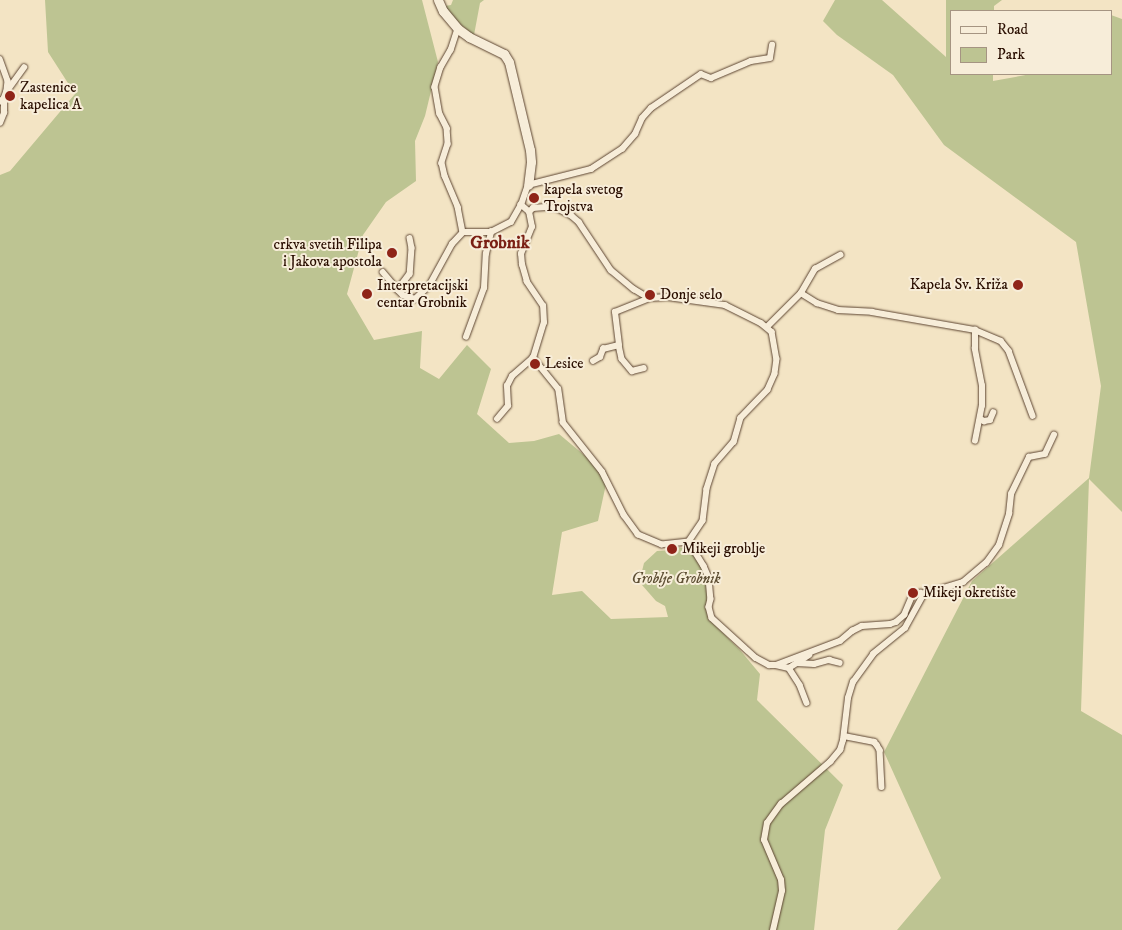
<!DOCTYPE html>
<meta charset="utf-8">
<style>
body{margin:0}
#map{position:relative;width:1122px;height:930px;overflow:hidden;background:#f3e4c4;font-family:"IM FELL DW Pica",serif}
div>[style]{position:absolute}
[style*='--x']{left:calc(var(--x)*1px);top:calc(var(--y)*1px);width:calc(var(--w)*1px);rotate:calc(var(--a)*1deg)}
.green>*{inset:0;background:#bdc492}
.roads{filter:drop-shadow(0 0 1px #5c4431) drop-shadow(0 0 1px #5c4431)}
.street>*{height:5.5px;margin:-2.75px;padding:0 2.75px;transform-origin:2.75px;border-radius:2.75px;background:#f7edd9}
.secondary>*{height:9px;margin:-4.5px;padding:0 4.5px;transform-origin:4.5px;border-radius:4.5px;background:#f7edd9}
.dots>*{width:14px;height:14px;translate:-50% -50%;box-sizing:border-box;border:2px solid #f7edd9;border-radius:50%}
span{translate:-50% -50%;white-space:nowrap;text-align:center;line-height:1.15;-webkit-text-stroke:4px #f7edd9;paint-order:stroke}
.poi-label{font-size:15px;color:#2a0e00}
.left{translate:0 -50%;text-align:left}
.right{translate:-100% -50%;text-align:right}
.park-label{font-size:15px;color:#5d4e33;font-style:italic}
.quarter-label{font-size:18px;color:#7a1f14;font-weight:700}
.legend{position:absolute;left:950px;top:10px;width:162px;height:65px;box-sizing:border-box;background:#f7edd9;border:1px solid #a59482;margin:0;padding:6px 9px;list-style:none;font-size:15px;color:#2a0e00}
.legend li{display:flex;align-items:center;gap:10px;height:25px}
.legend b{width:25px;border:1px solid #a59482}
</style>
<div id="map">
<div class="green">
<i style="clip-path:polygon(45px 0,422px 0,438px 62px,425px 116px,415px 141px,416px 181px,386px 202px,363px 235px,347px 294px,374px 340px,422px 331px,420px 368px,439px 379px,467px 345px,491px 369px,477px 414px,509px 443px,534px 441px,559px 434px,608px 475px,598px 521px,562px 532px,552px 595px,582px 591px,611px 619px,668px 617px,665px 606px,656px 601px,642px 585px,641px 575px,644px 563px,657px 551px,672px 550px,676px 547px,691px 549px,703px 566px,709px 588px,706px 607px,708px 618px,740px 650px,760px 674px,757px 700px,843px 785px,825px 830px,814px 930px,0 930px,0 175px,10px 171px,75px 94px,48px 52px)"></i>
<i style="clip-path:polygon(453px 0,484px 0,480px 3px,474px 35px,448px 15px,445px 6px,451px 5px)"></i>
<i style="clip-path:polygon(835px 0,882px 0,946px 57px,946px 0,1002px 0,994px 6px,994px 11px,951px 11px,951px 74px,993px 74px,993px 81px,1031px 74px,1111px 74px,1111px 15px,1122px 19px,1122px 512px,1089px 479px,1081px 711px,1122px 735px,1122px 930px,897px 930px,941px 878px,884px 752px,972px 581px,1089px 478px,1101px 386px,1076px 242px,944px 145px,893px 75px,837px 35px,823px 21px)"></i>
</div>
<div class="roads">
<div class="street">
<i style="--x:458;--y:29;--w:22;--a:108"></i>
<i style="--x:451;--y:50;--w:20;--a:120"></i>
<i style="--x:441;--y:67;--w:21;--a:107"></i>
<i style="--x:435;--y:87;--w:27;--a:80"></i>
<i style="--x:440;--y:114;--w:16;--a:63"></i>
<i style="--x:447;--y:128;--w:16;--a:86"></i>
<i style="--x:448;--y:144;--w:20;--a:108"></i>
<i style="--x:442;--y:163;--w:13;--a:77"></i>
<i style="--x:445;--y:176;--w:34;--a:67"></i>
<i style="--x:458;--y:207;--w:25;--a:79"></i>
<i style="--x:0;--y:59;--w:23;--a:70"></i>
<i style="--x:8;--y:81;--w:10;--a:96"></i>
<i style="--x:7;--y:91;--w:9;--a:111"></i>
<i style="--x:4;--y:99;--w:5;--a:143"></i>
<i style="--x:7;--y:91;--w:29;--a:-54"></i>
<i style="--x:0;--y:123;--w:11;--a:-68"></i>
<i style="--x:4;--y:113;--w:14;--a:-90"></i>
<i style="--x:529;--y:212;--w:6;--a:-45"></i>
<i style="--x:533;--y:208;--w:12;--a:-5"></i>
<i style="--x:545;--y:207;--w:12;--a:5"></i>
<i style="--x:557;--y:208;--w:16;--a:27"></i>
<i style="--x:571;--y:215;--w:11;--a:41"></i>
<i style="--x:579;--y:222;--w:58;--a:56.3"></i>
<i style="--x:611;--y:270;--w:30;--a:40"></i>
<i style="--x:634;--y:289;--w:17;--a:31"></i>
<i style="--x:649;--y:298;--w:19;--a:-3"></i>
<i style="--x:668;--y:297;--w:58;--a:8"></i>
<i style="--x:725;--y:305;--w:40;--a:26.6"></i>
<i style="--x:761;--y:323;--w:14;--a:39"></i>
<i style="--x:772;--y:332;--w:27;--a:80"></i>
<i style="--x:777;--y:359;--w:15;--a:98"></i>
<i style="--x:775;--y:374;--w:17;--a:114"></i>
<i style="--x:768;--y:390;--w:39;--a:134"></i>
<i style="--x:741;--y:418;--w:25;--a:106"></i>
<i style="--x:734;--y:442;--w:29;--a:131"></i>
<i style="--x:715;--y:464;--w:26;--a:108"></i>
<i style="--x:707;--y:489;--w:32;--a:97"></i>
<i style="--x:703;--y:521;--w:25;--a:124"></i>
<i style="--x:689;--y:542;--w:27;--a:174"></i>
<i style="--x:662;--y:545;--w:26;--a:-157"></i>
<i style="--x:638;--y:535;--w:24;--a:-126"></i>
<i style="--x:624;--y:516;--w:49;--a:-116.6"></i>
<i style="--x:602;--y:472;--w:63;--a:-128.5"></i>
<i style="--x:563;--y:423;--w:34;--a:-98"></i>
<i style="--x:558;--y:389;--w:40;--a:-129"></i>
<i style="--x:533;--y:358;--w:37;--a:-73"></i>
<i style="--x:544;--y:323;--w:17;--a:-93"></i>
<i style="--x:543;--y:306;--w:29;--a:-124"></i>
<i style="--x:527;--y:282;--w:18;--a:-106"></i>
<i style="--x:522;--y:265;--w:11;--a:-95"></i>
<i style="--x:521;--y:254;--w:29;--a:-68"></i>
<i style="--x:532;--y:227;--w:15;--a:-101"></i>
<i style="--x:529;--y:212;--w:11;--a:-139"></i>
<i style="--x:521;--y:205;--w:21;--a:-71"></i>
<i style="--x:528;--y:185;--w:65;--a:-14.3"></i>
<i style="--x:591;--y:169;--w:37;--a:-33"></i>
<i style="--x:622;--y:149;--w:20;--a:-49"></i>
<i style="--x:635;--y:134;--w:17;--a:-66"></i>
<i style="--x:642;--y:118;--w:13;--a:-48"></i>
<i style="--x:651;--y:108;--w:60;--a:-34.2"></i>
<i style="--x:701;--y:74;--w:11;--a:22"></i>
<i style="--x:711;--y:78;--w:43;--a:-23"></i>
<i style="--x:751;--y:61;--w:19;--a:-9"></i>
<i style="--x:770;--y:58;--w:13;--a:-81"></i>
<i style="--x:410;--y:238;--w:10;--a:79"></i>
<i style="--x:412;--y:248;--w:26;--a:94"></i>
<i style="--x:410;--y:274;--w:20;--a:127"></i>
<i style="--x:398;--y:290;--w:7;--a:45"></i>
<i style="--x:403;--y:295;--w:13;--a:18"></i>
<i style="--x:415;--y:299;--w:19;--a:-43"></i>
<i style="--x:429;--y:286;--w:48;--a:-61.3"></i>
<i style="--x:452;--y:244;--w:16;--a:-47"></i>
<i style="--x:463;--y:232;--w:28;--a:0"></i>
<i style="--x:383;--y:272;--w:23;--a:50"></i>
<i style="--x:801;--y:293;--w:28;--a:-60"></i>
<i style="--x:815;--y:269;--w:29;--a:-29"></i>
<i style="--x:768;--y:326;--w:47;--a:-45"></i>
<i style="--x:801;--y:293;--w:19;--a:32"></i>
<i style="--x:817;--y:303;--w:22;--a:18"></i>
<i style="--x:838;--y:310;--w:34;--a:3"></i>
<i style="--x:872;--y:312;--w:105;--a:9.9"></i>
<i style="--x:975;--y:330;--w:28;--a:23"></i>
<i style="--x:1001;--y:341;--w:13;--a:51"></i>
<i style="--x:1009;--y:351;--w:69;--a:69.7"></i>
<i style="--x:466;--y:337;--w:52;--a:-69.8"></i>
<i style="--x:484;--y:288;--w:34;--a:-87"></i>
<i style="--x:486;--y:254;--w:23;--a:-77"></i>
<i style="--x:491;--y:232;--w:22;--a:-27"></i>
<i style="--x:511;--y:222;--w:20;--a:-60"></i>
<i style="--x:619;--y:345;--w:14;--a:78"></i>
<i style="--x:622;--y:359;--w:16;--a:50"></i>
<i style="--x:632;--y:371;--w:12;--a:-14"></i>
<i style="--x:593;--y:361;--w:8;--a:-30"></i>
<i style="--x:600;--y:357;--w:9;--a:-69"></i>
<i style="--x:603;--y:349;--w:16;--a:-14"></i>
<i style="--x:619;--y:345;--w:33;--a:-97"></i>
<i style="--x:615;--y:312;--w:37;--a:-22"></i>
<i style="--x:497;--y:419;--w:17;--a:-50"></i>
<i style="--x:508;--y:406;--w:20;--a:-93"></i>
<i style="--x:507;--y:386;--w:11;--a:-63"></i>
<i style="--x:512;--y:376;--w:28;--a:-41"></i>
<i style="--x:981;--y:419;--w:4;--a:34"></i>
<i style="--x:984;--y:421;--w:6;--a:-9"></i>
<i style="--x:990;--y:420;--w:8;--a:-67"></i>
<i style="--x:975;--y:441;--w:36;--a:-79"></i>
<i style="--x:982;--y:406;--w:20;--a:-90"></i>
<i style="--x:982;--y:386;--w:38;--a:-101"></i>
<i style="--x:975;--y:349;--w:19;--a:-90"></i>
<i style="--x:689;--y:542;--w:28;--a:58"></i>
<i style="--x:704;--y:566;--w:13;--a:67"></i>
<i style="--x:709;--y:578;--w:21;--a:85"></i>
<i style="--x:711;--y:599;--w:8;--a:104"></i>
<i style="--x:709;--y:607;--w:11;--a:75"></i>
<i style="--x:712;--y:618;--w:59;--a:42.3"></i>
<i style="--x:756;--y:658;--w:15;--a:28"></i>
<i style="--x:769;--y:665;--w:7;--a:0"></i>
<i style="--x:776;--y:665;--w:68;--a:-20.6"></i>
<i style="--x:840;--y:641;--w:16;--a:-40"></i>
<i style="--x:852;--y:631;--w:11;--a:-27"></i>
<i style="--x:862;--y:626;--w:28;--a:-4"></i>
<i style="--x:890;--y:624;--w:6;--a:-18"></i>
<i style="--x:896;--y:622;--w:11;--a:-41"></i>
<i style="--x:904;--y:615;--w:21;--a:-67"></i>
<i style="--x:912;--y:596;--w:9;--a:-21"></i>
<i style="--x:920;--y:593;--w:4;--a:14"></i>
<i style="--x:797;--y:663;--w:17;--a:3"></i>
<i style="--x:814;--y:664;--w:16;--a:-15"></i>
<i style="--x:829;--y:660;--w:11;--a:15"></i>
<i style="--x:776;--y:665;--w:13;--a:13"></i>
<i style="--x:789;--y:668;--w:24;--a:-33"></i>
<i style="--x:789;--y:668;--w:20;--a:57"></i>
<i style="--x:800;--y:685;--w:19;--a:69"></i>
<i style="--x:844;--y:736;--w:31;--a:11"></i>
<i style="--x:874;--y:742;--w:4;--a:45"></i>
<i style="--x:877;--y:745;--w:6;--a:59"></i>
<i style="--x:880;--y:750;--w:37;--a:87"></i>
<i style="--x:773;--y:930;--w:40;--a:-77"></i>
<i style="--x:782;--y:891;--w:11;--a:-95"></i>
<i style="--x:781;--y:880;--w:43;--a:-113"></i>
<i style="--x:764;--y:840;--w:17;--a:-80"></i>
<i style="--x:767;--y:823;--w:24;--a:-54"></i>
<i style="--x:781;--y:804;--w:65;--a:-40.6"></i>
<i style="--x:830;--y:762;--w:16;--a:-50"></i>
<i style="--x:840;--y:750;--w:10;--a:-73"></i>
<i style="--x:843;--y:740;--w:42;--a:-83.2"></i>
<i style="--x:848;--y:698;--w:17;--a:-73"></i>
<i style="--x:853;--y:682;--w:34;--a:-54"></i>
<i style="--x:873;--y:654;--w:41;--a:-39.1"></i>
<i style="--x:905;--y:628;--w:39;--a:-61"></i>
<i style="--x:924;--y:594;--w:41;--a:-17.1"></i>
<i style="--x:963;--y:582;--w:30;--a:-40"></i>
<i style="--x:986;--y:563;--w:22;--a:-54"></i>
<i style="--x:999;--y:545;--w:33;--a:-72"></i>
<i style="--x:1009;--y:514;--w:20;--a:-84"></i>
<i style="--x:1011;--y:494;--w:41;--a:-64.1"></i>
<i style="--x:1029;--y:457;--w:16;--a:-11"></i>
<i style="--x:1045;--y:454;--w:21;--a:-65"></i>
</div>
<div class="secondary">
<i style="--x:438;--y:0;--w:12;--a:66"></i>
<i style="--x:443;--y:11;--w:23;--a:50"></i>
<i style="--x:458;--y:29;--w:14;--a:36"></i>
<i style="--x:469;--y:37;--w:39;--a:26"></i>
<i style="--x:504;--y:54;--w:9;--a:58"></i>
<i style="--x:509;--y:62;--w:90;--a:76.6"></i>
<i style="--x:530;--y:150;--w:12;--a:85"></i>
<i style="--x:531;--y:162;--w:23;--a:97"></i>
</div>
</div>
<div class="dots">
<i style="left:10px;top:96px;background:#8f2418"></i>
<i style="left:534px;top:198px;background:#8f2418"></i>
<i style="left:392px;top:253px;background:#8f2418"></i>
<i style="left:1018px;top:285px;background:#8f2418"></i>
<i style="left:367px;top:294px;background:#8f2418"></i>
<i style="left:650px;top:295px;background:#8f2418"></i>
<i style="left:535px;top:364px;background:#8f2418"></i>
<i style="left:672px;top:549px;background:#8f2418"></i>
<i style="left:913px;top:593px;background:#8f2418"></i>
</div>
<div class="poi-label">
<span class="left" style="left:20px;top:96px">Zastenice<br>kapelica A</span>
<span class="left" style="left:544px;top:198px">kapela svetog<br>Trojstva</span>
<span class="right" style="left:382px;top:253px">crkva svetih Filipa<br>i Jakova apostola</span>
<span class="left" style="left:377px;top:294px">Interpretacijski<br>centar Grobnik</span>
<span class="right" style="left:1008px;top:285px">Kapela Sv. Križa</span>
<span class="left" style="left:660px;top:295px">Donje selo</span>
<span class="left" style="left:545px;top:364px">Lesice</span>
<span class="left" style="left:682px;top:549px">Mikeji groblje</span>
<span class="left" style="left:923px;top:593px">Mikeji okretište</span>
</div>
<div class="park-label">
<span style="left:676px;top:579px">Groblje Grobnik</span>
</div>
<div class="quarter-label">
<span style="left:500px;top:243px">Grobnik</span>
</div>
<ul class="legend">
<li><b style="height:6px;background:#f7edd9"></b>Road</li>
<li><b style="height:14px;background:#bdc492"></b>Park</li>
</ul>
</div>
